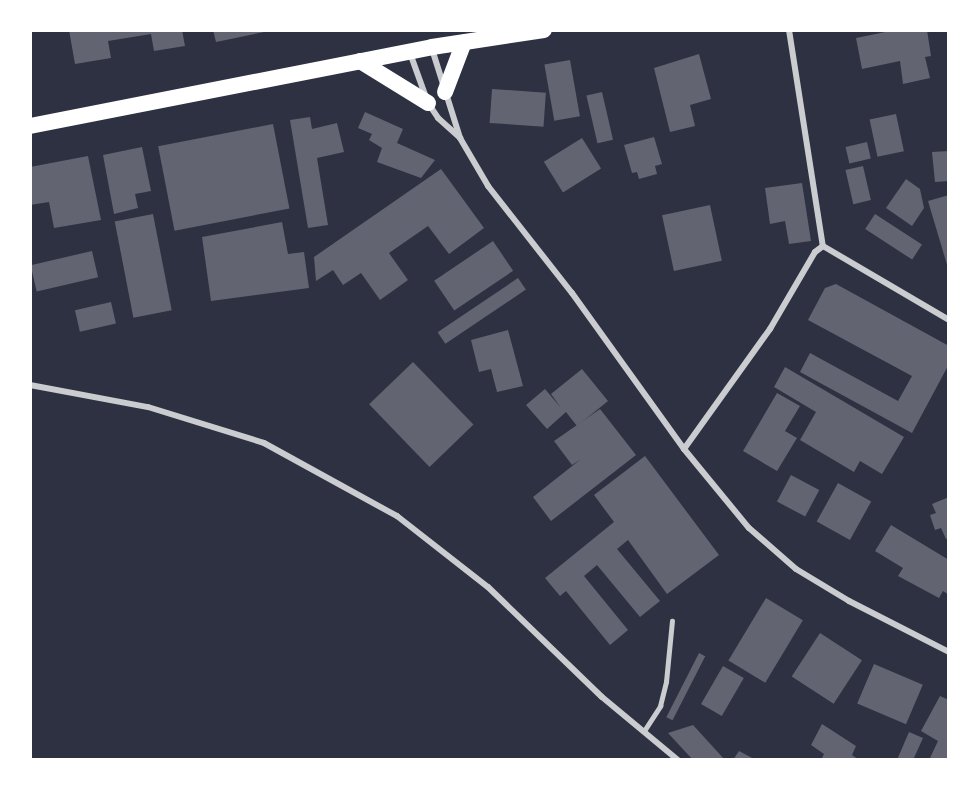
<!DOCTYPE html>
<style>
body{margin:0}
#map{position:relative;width:979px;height:790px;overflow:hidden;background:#2d3142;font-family:Lato,sans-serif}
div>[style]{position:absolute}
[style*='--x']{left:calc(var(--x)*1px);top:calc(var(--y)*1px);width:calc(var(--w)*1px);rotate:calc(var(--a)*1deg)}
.building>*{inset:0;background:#626471;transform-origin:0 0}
.service>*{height:4.5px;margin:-2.25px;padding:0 2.25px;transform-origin:2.25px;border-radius:2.25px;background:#caccd0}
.minor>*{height:6px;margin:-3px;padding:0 3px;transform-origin:3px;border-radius:3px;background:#caccd0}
.trunk>*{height:16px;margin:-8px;padding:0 8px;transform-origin:8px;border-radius:8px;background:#fff}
span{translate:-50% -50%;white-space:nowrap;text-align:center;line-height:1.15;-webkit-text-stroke:4.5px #fff;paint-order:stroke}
.frame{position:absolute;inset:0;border:32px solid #fff;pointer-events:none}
</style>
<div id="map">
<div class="building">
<i style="clip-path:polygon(69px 30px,182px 30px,185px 46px,154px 51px,151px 34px,108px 41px,111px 58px,75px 64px)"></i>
<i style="clip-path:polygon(213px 30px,269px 30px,269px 31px,216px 42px)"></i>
<i style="clip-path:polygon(895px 30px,927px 30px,931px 56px,925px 57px,930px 78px,903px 84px,900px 61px,862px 69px,856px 38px)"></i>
<i style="clip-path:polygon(699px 54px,711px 99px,690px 105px,695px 126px,670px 132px,654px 68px)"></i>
<i style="left:570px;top:60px;width:57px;height:26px;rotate:80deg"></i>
<i style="left:492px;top:89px;width:54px;height:34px;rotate:4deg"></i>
<i style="left:602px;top:92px;width:49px;height:16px;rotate:77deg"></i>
<i style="clip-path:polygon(365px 112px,403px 129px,397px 143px,435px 160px,421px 178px,377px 162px,382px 148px,369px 140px,372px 134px,358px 128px)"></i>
<i style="left:896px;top:114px;width:38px;height:27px;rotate:78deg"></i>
<i style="clip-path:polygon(310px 117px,312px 129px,337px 123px,344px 152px,317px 158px,328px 225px,308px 228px,290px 120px)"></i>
<i style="left:273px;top:124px;width:86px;height:117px;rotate:79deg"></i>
<i style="clip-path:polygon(654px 137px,662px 164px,655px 166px,657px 174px,639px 179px,637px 172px,632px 173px,624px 145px)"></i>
<i style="left:582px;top:138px;width:36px;height:45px;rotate:58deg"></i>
<i style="left:867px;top:142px;width:17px;height:22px;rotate:77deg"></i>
<i style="clip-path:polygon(142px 147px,151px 191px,135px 194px,138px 208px,114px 214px,103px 155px)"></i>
<i style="clip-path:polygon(949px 151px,949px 181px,935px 182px,932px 152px)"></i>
<i style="clip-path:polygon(88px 156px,101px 220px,54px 228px,49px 202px,30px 205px,30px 167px)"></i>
<i style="left:863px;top:166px;width:35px;height:18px;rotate:77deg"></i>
<i style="clip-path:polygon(441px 169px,484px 228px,449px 254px,428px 226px,389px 253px,408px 280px,380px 300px,361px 273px,343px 285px,333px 270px,316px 281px,314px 257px)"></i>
<i style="clip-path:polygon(906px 179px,920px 189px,924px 208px,912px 226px,886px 208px)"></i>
<i style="clip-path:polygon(802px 183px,811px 241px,789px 244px,785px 221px,770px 224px,765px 188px)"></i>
<i style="clip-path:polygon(949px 195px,949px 268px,948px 268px,928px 201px)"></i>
<i style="left:710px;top:205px;width:57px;height:49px;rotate:78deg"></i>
<i style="left:153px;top:214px;width:98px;height:39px;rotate:79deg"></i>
<i style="left:875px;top:214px;width:56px;height:18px;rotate:33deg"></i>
<i style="clip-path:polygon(282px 222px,288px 254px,304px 252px,309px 288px,211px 301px,202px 237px)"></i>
<i style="left:493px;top:241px;width:36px;height:71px;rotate:56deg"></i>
<i style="left:92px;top:251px;width:27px;height:63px;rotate:77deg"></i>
<i style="left:518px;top:278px;width:14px;height:97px;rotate:56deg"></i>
<i style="clip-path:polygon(836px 284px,949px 346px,949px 364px,912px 433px,800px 372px,810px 353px,898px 401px,912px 376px,808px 320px,825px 288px)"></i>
<i style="left:111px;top:302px;width:22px;height:37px;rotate:77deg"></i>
<i style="clip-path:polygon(508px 330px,523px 386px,497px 392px,491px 369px,479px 372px,471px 340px)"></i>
<i style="left:413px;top:362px;width:87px;height:61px;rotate:46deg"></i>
<i style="clip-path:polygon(785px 367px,904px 437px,882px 474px,860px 461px,854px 472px,800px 440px,816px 412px,774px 387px)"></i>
<i style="clip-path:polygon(582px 369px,608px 401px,577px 426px,566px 412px,547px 429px,526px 405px,545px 389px,561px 408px,551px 394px)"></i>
<i style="clip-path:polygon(777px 393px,800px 406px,785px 431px,797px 438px,777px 471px,743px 451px)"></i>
<i style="clip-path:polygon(600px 409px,636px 455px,551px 521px,533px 497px,581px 459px,572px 465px,554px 441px)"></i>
<i style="clip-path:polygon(645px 456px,719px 555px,667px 594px,628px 540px,617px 549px,660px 601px,640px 617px,597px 565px,584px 576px,628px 630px,610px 645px,566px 591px,560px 596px,545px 578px,614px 522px,594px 495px)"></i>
<i style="left:791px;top:475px;width:32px;height:30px;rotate:28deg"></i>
<i style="left:838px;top:483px;width:38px;height:44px;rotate:29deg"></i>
<i style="clip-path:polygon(949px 497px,949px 538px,946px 539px,941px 528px,935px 530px,930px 515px,936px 513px,932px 504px)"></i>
<i style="clip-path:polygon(891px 525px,949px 560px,949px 595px,943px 591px,939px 598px,898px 576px,903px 568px,875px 551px)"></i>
<i style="left:766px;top:598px;width:43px;height:73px;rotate:31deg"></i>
<i style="left:820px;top:633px;width:50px;height:52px;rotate:33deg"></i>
<i style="left:699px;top:653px;width:7px;height:72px;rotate:27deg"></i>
<i style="left:874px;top:664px;width:53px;height:43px;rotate:23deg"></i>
<i style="left:723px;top:666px;width:24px;height:44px;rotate:30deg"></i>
<i style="clip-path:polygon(940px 696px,949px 700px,949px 760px,929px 760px,938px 741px,921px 731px)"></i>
<i style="clip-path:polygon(822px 724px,856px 746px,852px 755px,859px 760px,821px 760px,824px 754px,811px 745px)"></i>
<i style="clip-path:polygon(693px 725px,725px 760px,693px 760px,668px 733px)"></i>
<i style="clip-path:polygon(909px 732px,923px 738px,913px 760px,897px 760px)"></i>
<i style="clip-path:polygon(739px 751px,756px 760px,733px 760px)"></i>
</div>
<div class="service">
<i style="--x:644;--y:731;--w:30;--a:-57"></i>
<i style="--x:660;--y:706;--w:25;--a:-76"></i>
<i style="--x:666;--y:682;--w:61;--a:-84.4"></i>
</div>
<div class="minor">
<i style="--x:789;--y:30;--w:219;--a:81.1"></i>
<i style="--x:432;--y:49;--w:93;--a:72.5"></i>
<i style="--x:460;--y:138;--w:56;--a:59.7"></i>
<i style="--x:488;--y:186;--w:136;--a:51.9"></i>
<i style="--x:572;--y:293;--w:192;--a:54.3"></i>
<i style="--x:684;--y:449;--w:102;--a:50.6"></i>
<i style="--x:749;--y:528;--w:62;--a:41.1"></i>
<i style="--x:796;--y:569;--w:62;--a:31.1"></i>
<i style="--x:849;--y:601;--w:112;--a:27"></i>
<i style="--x:410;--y:53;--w:53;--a:70.2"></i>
<i style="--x:428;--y:103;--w:18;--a:56"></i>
<i style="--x:438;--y:118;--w:30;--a:42"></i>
<i style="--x:30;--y:385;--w:120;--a:10.6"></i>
<i style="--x:148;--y:407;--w:121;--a:17.2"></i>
<i style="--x:264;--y:443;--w:152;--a:28.8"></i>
<i style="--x:397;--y:516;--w:115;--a:38"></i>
<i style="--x:488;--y:587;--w:158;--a:44"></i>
<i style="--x:602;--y:697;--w:99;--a:39.7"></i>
<i style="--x:684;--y:449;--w:148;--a:-54.4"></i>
<i style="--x:770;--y:329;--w:89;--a:-59.7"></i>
<i style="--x:815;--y:252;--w:10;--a:-37"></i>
<i style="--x:823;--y:246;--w:146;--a:30.4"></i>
</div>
<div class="trunk">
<i style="--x:360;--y:61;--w:80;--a:31.7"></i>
<i style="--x:445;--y:92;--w:53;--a:-69.2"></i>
<i style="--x:30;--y:126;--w:410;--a:-11.1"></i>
<i style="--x:432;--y:47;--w:113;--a:-8.6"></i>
</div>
<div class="frame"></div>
</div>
